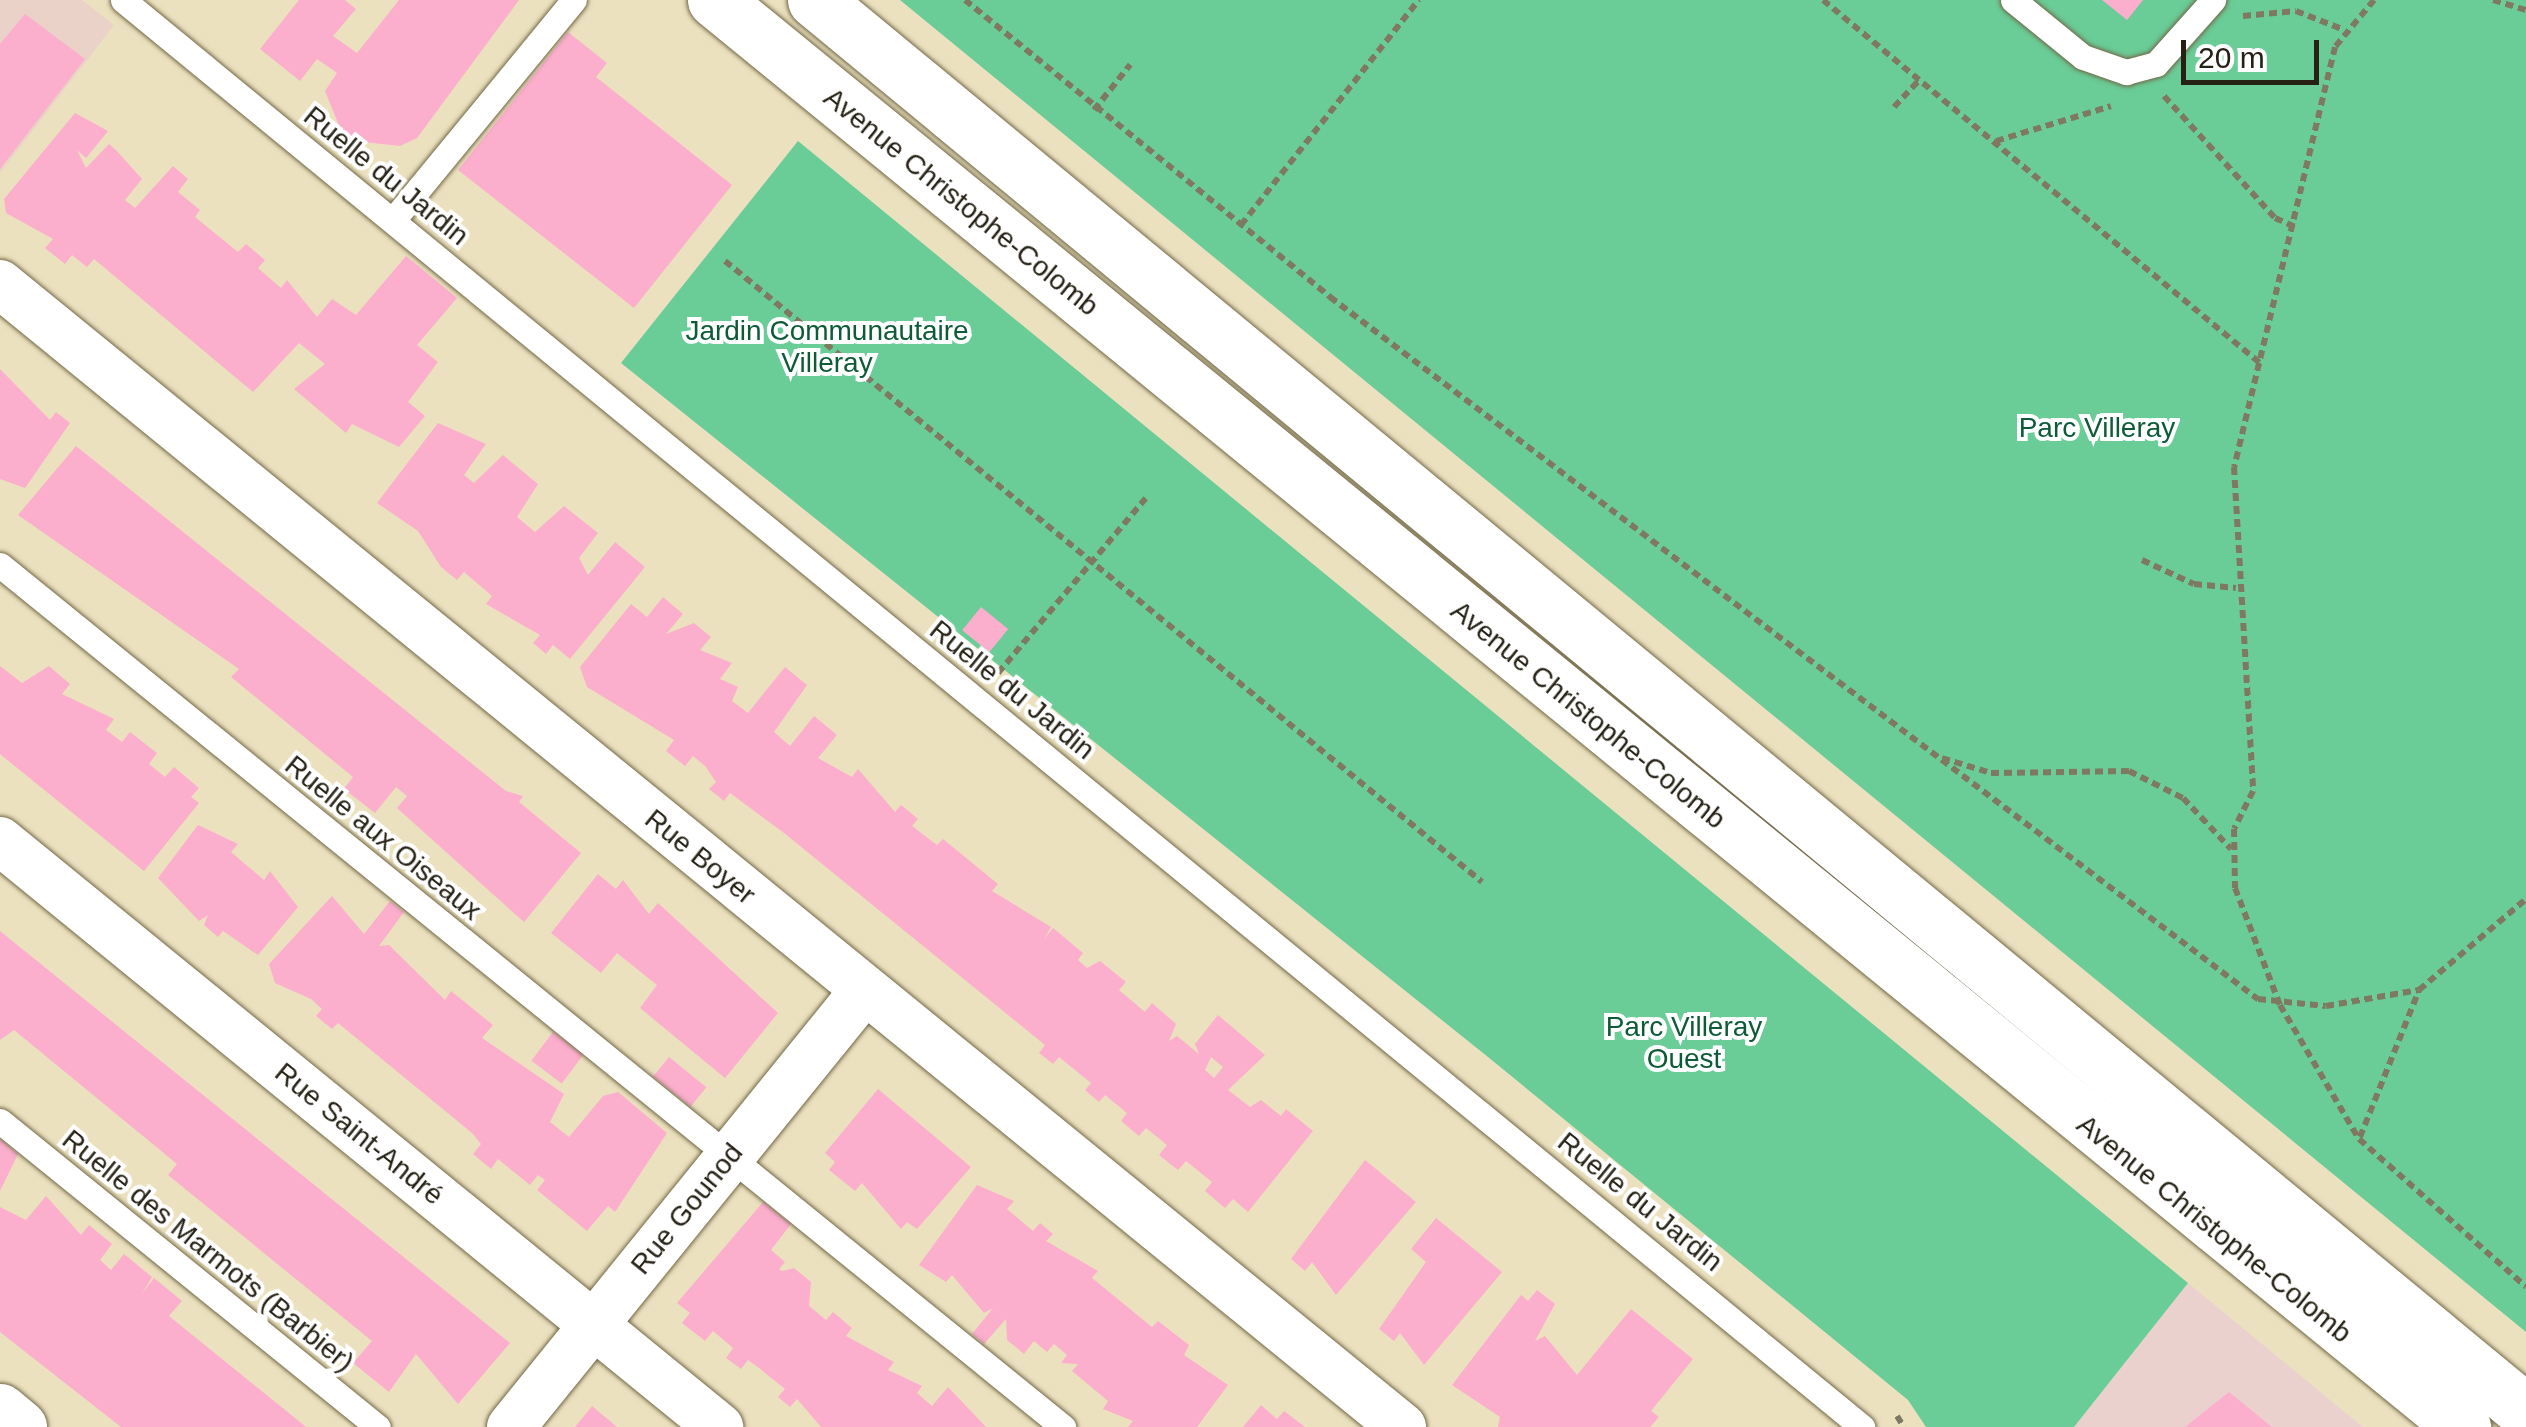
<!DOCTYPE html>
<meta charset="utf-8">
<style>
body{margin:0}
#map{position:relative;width:2526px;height:1427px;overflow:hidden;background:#ece1be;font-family:Arial,sans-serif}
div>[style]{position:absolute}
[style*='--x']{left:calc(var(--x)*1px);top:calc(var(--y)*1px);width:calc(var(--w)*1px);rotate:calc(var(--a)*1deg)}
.commercial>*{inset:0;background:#ead2c9}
.education>*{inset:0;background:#ebd1ce}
.green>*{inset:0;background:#6acc96}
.building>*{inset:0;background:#fcaecd;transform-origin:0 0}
.path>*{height:6px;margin-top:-3px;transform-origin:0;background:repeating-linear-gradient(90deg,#807962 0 8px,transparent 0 13px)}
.roads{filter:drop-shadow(0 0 2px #716848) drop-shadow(0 0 2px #716848)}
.service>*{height:25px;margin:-12.5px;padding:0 12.5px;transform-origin:12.5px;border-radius:12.5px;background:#fff}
.minor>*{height:48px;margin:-24px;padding:0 24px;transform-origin:24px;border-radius:24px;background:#fff}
.tertiary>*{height:55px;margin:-27.5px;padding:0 27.5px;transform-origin:27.5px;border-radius:27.5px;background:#fff}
.secondary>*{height:55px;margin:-27.5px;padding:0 27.5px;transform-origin:27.5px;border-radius:27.5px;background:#fff}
span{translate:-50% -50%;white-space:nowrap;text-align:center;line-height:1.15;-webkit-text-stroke:8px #fff;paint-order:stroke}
.street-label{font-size:28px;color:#252114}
.park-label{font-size:28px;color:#0d5b38}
.scale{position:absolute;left:2181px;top:40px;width:138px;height:45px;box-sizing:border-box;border:5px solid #252114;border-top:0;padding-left:12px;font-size:30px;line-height:35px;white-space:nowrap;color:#252114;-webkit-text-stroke:8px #fff;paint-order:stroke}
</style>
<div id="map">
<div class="commercial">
<i style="clip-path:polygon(0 0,82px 0,114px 25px,0 173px)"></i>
</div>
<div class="education">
<i style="clip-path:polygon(2188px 1283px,2363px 1427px,2074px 1427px)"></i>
</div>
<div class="green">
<i style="clip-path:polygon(900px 0,2526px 0,2526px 1332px)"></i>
<i style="clip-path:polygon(798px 141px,2188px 1283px,2074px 1427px,1926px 1427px,1908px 1400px,1488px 1057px,621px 363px)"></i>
</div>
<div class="building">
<i style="clip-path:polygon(299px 0,345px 0,356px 9px,333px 36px,357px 53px,399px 0,519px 0,417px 138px,400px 146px,345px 140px,325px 91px,337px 73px,317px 59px,300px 81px,260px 49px)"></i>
<i style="clip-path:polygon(2102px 0,2143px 0,2127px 20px)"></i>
<i style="clip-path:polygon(25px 14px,85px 59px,0 169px,0 44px)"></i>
<i style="clip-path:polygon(568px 32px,607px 63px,596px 77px,732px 185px,634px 308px,458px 170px)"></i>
<i style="clip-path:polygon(75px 113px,108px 131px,86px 158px,77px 150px,86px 168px,109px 144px,116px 150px,142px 179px,125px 200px,135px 208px,173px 166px,188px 179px,178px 192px,200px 210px,195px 217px,238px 252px,246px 244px,265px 260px,258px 268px,281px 288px,287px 280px,317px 317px,332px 299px,356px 315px,406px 256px,457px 298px,417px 345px,438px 362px,408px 402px,425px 416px,399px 447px,352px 424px,346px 433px,294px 389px,325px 364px,299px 343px,253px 392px,94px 259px,87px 267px,72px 255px,65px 264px,45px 248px,53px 239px,6px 213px,4px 199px)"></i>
<i style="clip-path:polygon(0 369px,50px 420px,56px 412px,70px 423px,25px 488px,0 479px)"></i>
<i style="clip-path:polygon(438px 423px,486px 444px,464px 475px,474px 483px,503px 455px,538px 484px,517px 517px,535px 532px,564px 506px,598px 533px,579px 558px,588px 575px,615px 542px,645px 567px,570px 659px,553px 645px,546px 654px,533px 643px,540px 635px,486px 604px,492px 596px,464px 572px,457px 580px,441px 567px,418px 531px,377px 503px)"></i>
<i style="clip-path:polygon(76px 446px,506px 791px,523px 796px,519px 802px,581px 853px,524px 922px,397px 808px,407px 796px,396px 787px,375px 813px,344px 789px,353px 777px,231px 677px,239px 669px,18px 515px)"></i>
<i style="clip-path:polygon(evenodd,663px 597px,683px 614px,666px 634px,694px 623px,711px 637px,700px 650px,732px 663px,720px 679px,738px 687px,732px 701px,748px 713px,785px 667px,807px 685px,774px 732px,790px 746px,814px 716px,837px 735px,818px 758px,852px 777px,858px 769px,895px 812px,901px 805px,918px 819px,912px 826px,937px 845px,943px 839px,998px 884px,992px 891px,1051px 927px,1044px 939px,1053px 928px,1083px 953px,1078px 960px,1087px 968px,1100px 961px,1126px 982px,1119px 990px,1145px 1012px,1152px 1003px,1176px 1024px,1169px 1041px,1177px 1036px,1199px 1054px,1195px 1044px,1218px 1015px,1265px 1055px,1228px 1090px,1250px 1107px,1261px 1100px,1281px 1116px,1286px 1109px,1313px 1131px,1248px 1212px,1233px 1199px,1225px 1208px,1205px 1191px,1212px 1182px,1186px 1161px,1178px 1170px,1159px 1155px,1167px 1145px,1146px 1128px,1139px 1136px,1121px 1121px,1127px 1113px,1105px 1095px,1099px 1102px,1085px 1090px,1091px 1083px,1059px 1057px,1053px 1064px,1039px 1053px,1045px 1045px,784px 833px,730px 793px,724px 801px,709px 789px,716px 782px,705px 766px,693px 756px,685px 766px,666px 751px,674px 740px,587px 687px,580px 667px,631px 604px,647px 617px,663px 597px,1211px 1057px,1223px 1067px,1214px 1078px,1205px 1070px,1211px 1057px)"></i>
<i style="left:981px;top:607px;width:35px;height:30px;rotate:39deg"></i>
<i style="clip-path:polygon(0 666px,22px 683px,49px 666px,70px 684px,62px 694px,114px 719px,106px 730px,122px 742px,130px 732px,157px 753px,149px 764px,165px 777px,174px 767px,199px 788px,191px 797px,199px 803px,144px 871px,0 754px)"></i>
<i style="clip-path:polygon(198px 825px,238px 844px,231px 852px,264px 880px,270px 871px,298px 907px,258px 955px,223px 931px,218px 937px,204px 925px,208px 915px,199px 921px,158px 878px)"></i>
<i style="clip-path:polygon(598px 874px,616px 889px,623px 880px,649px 914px,658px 903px,778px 1013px,725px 1078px,640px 1008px,657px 985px,617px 953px,601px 973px,551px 933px)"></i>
<i style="clip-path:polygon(332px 896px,364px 934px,390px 901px,404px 912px,379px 946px,389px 945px,445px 1000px,451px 991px,493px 1025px,482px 1038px,564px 1094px,550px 1122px,569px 1137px,603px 1096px,618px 1092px,667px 1133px,615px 1212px,608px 1206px,587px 1231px,537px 1190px,545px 1180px,538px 1175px,530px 1185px,498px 1159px,491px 1169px,473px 1154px,481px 1144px,472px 1133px,338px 1023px,332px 1029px,316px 1016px,322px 1009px,311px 999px,275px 983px,269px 964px)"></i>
<i style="clip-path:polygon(0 931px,510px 1343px,458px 1404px,416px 1354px,389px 1392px,353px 1363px,372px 1341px,168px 1175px,177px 1164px,14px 1030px,0 1040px)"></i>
<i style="left:553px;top:1032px;width:38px;height:36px;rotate:37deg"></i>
<i style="left:669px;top:1057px;width:48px;height:25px;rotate:39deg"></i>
<i style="clip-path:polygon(878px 1089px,971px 1167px,917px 1229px,907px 1222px,901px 1229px,862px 1183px,855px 1191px,829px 1170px,835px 1162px,825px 1153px)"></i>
<i style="clip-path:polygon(0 1139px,18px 1154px,0 1191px)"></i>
<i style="clip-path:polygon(1365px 1160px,1416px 1202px,1336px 1295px,1312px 1262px,1305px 1271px,1291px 1259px)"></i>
<i style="clip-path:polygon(977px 1185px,1014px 1201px,1007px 1209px,1033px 1231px,1040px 1223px,1053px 1234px,1046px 1241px,1098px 1271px,1092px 1278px,1152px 1327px,1158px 1321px,1189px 1345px,1184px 1355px,1228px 1385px,1197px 1427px,1128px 1427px,1133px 1421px,1103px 1409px,1108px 1401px,1072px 1371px,1078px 1364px,1061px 1363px,1067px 1355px,1054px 1344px,1047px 1352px,1034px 1341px,1024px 1354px,1007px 1340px,1006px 1319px,984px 1344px,972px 1334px,993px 1308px,984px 1313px,952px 1275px,946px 1282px,919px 1265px)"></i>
<i style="clip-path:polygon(46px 1196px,81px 1235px,89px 1225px,112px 1244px,100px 1260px,111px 1270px,124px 1254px,152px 1277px,142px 1294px,154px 1278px,182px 1301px,169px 1316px,306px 1427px,121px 1427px,0 1332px,0 1207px,26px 1220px)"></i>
<i style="clip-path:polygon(763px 1202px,791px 1224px,771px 1250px,785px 1262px,779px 1269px,782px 1271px,794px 1268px,811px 1282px,809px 1306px,826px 1320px,833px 1312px,852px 1328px,846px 1336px,894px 1362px,888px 1370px,922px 1386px,917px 1393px,932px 1406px,948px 1387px,986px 1427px,821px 1427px,797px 1399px,790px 1407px,778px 1397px,785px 1389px,759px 1368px,748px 1360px,741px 1369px,726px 1358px,733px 1348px,713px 1331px,705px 1341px,682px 1323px,690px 1313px,677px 1303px)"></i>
<i style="clip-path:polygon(1436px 1218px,1502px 1272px,1424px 1365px,1400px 1333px,1394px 1341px,1379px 1329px,1426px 1262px,1411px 1249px)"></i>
<i style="clip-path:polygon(1537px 1290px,1555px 1304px,1535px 1341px,1545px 1336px,1577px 1375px,1631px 1309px,1693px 1359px,1651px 1411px,1659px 1417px,1650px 1427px,1498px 1427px,1500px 1417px,1452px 1385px,1521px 1295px,1528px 1301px)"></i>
<i style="clip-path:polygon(2229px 1392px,2272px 1427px,2185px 1427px)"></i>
<i style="clip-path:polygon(1261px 1405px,1277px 1419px,1284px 1411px,1305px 1427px,1243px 1427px)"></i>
<i style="clip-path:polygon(592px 1406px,617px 1427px,575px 1427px)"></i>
</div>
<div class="path">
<i style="--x:965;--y:0;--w:471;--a:39.1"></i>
<i style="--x:1330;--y:297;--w:1164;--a:37.11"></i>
<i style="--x:2258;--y:999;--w:68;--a:5.9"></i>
<i style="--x:2326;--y:1006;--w:94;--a:-9.8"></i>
<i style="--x:2419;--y:990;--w:140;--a:-40.4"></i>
<i style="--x:1823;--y:0;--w:568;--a:39.72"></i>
<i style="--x:2374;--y:0;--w:61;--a:129.7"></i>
<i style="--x:2335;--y:47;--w:432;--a:103.5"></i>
<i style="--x:2234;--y:467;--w:325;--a:86.6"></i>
<i style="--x:2253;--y:791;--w:42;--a:116.6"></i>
<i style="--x:2234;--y:829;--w:59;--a:89"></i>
<i style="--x:2235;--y:888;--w:125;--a:69"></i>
<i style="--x:2280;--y:1005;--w:156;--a:59.5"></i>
<i style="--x:2359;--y:1139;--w:223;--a:41.5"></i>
<i style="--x:2493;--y:0;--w:34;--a:17"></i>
<i style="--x:2243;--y:16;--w:53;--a:-5.4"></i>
<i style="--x:2296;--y:11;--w:49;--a:21.4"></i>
<i style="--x:2164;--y:96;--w:165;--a:47.7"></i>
<i style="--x:2275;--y:218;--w:24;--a:24"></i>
<i style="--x:1894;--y:107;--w:38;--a:-47"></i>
<i style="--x:1094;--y:110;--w:58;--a:-51.3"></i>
<i style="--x:1996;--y:141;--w:120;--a:-16.9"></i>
<i style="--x:1241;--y:225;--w:287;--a:-51.7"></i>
<i style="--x:725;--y:261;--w:979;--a:39.36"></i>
<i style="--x:2142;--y:560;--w:57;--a:24.8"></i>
<i style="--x:2194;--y:584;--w:42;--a:5.4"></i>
<i style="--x:998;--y:673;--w:229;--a:-49.8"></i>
<i style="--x:1942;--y:758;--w:51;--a:17"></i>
<i style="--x:1991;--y:773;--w:138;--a:-0.8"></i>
<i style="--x:2129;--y:771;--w:60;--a:26.6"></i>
<i style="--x:2183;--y:798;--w:70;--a:46.7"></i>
<i style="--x:2360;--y:1137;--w:158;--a:-68.1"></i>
<i style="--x:1897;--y:1416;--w:13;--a:58"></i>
</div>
<div class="roads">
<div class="service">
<i style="--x:123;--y:0;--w:2250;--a:39.37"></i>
<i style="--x:2013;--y:0;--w:90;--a:39.2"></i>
<i style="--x:2083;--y:57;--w:46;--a:19.2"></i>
<i style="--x:2126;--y:72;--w:31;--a:-15"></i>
<i style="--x:2156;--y:64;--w:86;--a:-48.3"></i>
<i style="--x:393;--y:220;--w:285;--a:-50.6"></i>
<i style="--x:0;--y:565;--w:1369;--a:39.04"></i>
<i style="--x:0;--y:1121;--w:486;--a:39"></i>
</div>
<div class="minor">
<i style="--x:0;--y:284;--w:1809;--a:39.19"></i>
<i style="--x:0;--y:841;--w:928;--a:39.18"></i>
<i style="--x:511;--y:1427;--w:561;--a:-51.01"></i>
</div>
<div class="tertiary">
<i style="--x:0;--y:1411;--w:25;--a:40"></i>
</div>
<div class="secondary">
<i style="--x:715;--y:0;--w:2257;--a:39.23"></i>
<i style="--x:815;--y:0;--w:2218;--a:39.53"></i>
</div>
</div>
<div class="street-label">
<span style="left:386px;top:176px;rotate:39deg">Ruelle du Jardin</span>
<span style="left:961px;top:202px;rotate:39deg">Avenue Christophe-Colomb</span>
<span style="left:1012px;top:690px;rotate:39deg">Ruelle du Jardin</span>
<span style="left:1588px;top:715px;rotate:39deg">Avenue Christophe-Colomb</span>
<span style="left:383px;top:838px;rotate:39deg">Ruelle aux Oiseaux</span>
<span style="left:700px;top:857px;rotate:39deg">Rue Boyer</span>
<span style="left:359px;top:1134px;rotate:39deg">Rue Saint-André</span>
<span style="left:1640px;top:1202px;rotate:39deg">Ruelle du Jardin</span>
<span style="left:687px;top:1209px;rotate:-51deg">Rue Gounod</span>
<span style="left:2214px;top:1229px;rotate:39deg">Avenue Christophe-Colomb</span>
<span style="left:208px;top:1251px;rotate:39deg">Ruelle des Marmots (Barbier)</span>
</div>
<div class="park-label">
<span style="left:827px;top:347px">Jardin Communautaire<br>Villeray</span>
<span style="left:2097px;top:428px">Parc Villeray</span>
<span style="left:1684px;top:1043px">Parc Villeray<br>Ouest</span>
</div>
<div class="scale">20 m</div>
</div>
